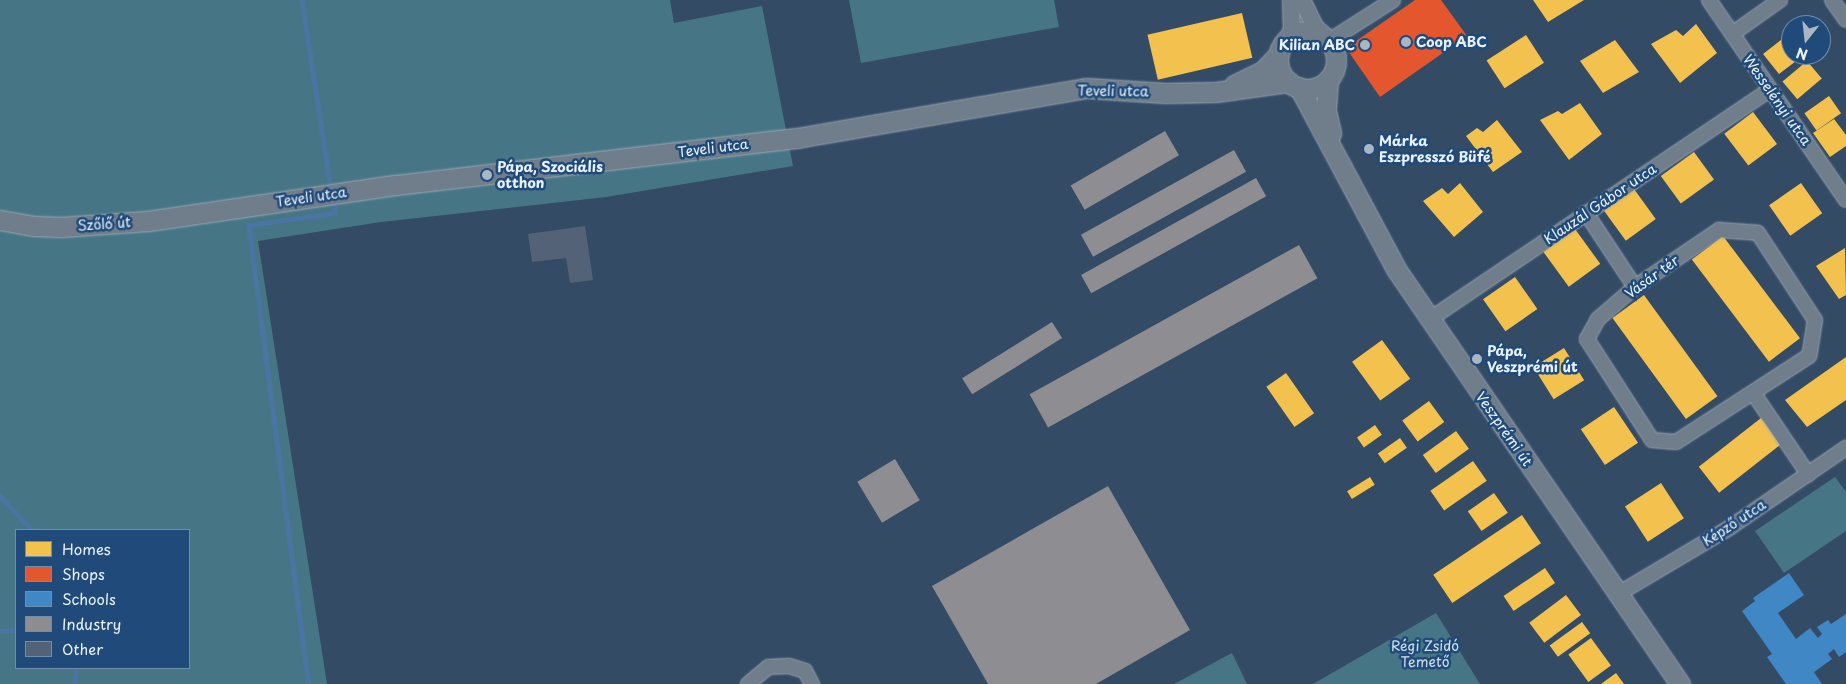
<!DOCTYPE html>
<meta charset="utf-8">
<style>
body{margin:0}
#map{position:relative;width:1846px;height:684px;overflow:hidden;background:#344b65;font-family:"Playpen Sans",sans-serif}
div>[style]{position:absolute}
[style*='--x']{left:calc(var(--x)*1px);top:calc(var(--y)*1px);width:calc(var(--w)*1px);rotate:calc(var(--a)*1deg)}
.green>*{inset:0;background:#467685}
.homes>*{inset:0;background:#f2c14e;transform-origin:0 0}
.shops>*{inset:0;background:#e4572e}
.schools>*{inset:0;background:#3f88c5}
.industry>*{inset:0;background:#8d8d92;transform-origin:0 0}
.stream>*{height:4.5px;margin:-2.25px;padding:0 2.25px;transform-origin:2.25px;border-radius:2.25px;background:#4a75a2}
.building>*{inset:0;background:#546277}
.roads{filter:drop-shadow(0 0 1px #9aa6b3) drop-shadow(0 0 1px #9aa6b3)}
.minor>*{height:14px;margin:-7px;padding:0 7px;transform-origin:7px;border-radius:7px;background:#707e8c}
.tertiary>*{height:16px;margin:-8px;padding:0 8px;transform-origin:8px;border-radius:8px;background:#707e8c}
.secondary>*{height:19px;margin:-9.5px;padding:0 9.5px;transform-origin:9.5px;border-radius:9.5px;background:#707e8c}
.secondary>.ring{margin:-9.5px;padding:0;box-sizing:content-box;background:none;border:19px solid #707e8c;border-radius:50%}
.dots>*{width:14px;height:14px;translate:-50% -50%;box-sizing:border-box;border:2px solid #1f4a7a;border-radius:50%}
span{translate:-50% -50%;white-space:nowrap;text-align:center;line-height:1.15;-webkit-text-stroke:5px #1f4a7a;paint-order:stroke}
.poi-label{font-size:14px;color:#e8f1f8;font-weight:700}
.left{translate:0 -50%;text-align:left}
.right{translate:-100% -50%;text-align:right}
.street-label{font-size:14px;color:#e8f1f8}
.park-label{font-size:14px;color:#d0e0e8}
.legend{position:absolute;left:15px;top:529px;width:175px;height:140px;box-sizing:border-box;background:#1f4a7a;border:1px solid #6f8dac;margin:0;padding:6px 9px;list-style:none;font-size:15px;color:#e8f1f8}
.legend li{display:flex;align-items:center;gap:10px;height:25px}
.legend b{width:25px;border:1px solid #6f8dac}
.north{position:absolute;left:1781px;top:15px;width:50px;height:50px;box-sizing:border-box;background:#1f4a7a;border:1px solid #6f8dac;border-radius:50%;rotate:196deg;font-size:14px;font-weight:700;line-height:20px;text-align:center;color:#e8f1f8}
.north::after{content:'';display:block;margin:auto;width:18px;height:22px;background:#a9b7c5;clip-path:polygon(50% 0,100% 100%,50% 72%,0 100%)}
</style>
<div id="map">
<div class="green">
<i style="clip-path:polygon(evenodd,0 0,670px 0,674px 23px,762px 6px,793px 166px,606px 197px,381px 222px,258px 241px,327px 684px,0 684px,0 0,16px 530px,189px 530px,189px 668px,16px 668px,16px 530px)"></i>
<i style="clip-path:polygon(849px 0,1054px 0,1059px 27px,861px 63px)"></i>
<i style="clip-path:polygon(1835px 477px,1846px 492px,1846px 531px,1784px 573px,1755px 531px)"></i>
<i style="clip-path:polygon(1436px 613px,1480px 684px,1313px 684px)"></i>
<i style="clip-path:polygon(1232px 653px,1247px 684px,1174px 684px)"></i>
</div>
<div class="homes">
<i style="clip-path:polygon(1533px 0,1584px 0,1548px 22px)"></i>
<i style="left:1242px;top:13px;width:46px;height:97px;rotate:77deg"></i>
<i style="clip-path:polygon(1696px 24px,1717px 53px,1680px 83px,1651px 44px,1676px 30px,1683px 36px)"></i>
<i style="clip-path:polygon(1791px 32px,1791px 55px,1804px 55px,1779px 74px,1763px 54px)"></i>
<i style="left:1526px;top:35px;width:33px;height:47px;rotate:57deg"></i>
<i style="clip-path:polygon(1615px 40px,1639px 72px,1603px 93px,1580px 61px)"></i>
<i style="left:1807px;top:61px;width:23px;height:32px;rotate:50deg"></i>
<i style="left:1829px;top:96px;width:21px;height:30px;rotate:55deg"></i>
<i style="clip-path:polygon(1580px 103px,1602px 134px,1569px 160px,1540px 120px,1558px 111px,1562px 114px)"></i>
<i style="left:1753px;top:112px;width:40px;height:36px;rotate:53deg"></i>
<i style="clip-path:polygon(1834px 119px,1846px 135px,1846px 146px,1830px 157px,1813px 133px)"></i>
<i style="clip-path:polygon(1497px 120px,1522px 152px,1493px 172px,1466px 136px,1477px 128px,1483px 132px)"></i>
<i style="left:1694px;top:152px;width:34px;height:41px;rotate:54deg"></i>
<i style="clip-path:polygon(1460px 183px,1483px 212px,1454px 237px,1423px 201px,1442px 188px,1448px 194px)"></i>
<i style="left:1801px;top:183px;width:37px;height:39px;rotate:55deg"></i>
<i style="left:1634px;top:189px;width:37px;height:37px;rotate:54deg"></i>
<i style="left:1575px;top:229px;width:43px;height:39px;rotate:54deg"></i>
<i style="left:1723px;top:236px;width:128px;height:39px;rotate:53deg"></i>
<i style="clip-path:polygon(1845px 248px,1846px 295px,1839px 299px,1816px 266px)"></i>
<i style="left:1515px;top:277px;width:39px;height:39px;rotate:55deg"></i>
<i style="left:1644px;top:295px;width:125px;height:39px;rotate:54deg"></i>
<i style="left:1382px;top:340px;width:48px;height:37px;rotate:54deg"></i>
<i style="left:1564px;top:348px;width:38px;height:36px;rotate:58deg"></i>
<i style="clip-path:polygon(1846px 357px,1846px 400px,1807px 427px,1785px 400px)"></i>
<i style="left:1286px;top:373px;width:49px;height:24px;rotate:55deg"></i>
<i style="left:1429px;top:401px;width:26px;height:33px;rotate:54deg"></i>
<i style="left:1614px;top:407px;width:43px;height:40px;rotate:56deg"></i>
<i style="left:1761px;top:418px;width:33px;height:79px;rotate:52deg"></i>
<i style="left:1375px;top:425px;width:12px;height:22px;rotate:55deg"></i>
<i style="left:1456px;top:431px;width:22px;height:41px;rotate:54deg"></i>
<i style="left:1400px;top:438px;width:12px;height:27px;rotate:55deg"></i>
<i style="left:1473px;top:461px;width:24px;height:52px;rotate:55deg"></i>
<i style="left:1370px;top:477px;width:9px;height:27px;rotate:58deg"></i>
<i style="left:1661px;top:483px;width:42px;height:43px;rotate:57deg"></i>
<i style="left:1494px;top:493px;width:24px;height:32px;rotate:55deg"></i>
<i style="left:1522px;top:515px;width:34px;height:107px;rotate:56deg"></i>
<i style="left:1545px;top:568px;width:18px;height:50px;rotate:56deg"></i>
<i style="left:1566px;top:595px;width:25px;height:46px;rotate:53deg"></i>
<i style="left:1582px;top:622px;width:14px;height:40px;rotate:54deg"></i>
<i style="left:1591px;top:638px;width:34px;height:28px;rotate:54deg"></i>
<i style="clip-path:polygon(1616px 673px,1624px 684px,1601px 684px)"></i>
</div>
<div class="shops">
<i style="clip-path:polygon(1415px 0,1441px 0,1467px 36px,1380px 97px,1346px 48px)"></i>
</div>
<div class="schools">
<i style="clip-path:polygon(1789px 573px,1804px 595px,1778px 613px,1796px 639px,1810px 628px,1818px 638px,1822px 634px,1817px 627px,1828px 620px,1831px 624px,1846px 614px,1846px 652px,1839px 657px,1834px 649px,1828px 654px,1832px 659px,1814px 672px,1822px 684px,1786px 684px,1767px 657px,1772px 654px,1742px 611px,1755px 601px,1753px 598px)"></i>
</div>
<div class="industry">
<i style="left:1165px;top:131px;width:28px;height:109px;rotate:60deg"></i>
<i style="left:1234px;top:150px;width:25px;height:175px;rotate:61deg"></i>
<i style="left:1256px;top:178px;width:21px;height:200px;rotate:61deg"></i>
<i style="left:1299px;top:245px;width:38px;height:308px;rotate:61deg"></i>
<i style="left:1052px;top:322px;width:19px;height:106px;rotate:58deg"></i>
<i style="left:895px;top:459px;width:48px;height:44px;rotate:59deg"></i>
<i style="clip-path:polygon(1108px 486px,1190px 630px,1096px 684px,988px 684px,932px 586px)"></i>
</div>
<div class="stream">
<i style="--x:302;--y:0;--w:191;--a:81.3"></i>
<i style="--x:0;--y:496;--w:47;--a:46.7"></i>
<i style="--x:0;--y:631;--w:16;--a:-4"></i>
<i style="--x:74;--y:684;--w:16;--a:-83"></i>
<i style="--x:308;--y:684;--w:463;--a:-97.4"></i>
<i style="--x:248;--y:225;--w:88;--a:-7.9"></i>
<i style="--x:335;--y:213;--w:14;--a:-98"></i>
</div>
<div class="building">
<i style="clip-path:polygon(585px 226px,593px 280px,570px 283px,566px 258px,532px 262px,528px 234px)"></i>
</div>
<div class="roads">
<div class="minor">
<i style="--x:1709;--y:0;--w:242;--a:55.6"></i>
<i style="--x:1832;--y:0;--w:24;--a:55"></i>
<i style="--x:1732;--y:34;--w:59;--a:-35.3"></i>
<i style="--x:1329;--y:41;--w:76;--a:-32.6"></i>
<i style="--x:1586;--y:213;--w:89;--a:56.5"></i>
<i style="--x:1719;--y:230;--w:39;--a:4"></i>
<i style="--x:1758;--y:233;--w:104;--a:56.8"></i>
<i style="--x:1815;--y:320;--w:36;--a:99"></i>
<i style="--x:1809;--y:356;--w:158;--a:147.1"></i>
<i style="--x:1676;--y:442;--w:24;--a:-175"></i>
<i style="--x:1652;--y:440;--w:120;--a:-122.8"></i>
<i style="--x:1587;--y:339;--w:23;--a:-61"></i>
<i style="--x:1598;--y:319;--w:49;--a:-40.9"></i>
<i style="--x:1635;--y:287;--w:102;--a:-34.2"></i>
<i style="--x:1430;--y:319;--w:410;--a:-34"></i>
<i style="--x:1754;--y:394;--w:97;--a:56"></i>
<i style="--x:1618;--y:594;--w:129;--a:-30.7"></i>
<i style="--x:1729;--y:528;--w:142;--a:-34.4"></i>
<i style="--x:748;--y:684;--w:26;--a:-40"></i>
<i style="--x:768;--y:667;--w:21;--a:-3"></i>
<i style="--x:789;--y:666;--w:17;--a:17"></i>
<i style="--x:805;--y:671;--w:15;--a:62"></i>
</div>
<div class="tertiary">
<i style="--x:1302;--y:0;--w:30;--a:64"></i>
<i style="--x:1315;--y:27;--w:13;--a:42"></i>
<i style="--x:1288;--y:38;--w:10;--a:-66"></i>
<i style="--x:1292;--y:29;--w:29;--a:-92"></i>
</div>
<div class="secondary">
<i class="ring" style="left:1278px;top:31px;width:39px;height:39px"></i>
<i style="--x:1328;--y:80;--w:31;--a:94"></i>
<i style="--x:1326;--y:111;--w:23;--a:77"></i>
<i style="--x:1234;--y:85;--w:32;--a:-26"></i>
<i style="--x:1263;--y:71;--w:23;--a:-47"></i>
<i style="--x:1299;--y:87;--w:206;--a:61.9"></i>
<i style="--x:1396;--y:269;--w:503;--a:55.61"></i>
<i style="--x:0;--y:220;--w:35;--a:10"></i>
<i style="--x:34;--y:226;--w:27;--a:2"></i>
<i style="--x:61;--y:227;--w:87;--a:-3.9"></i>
<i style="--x:148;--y:221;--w:251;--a:-8.3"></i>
<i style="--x:396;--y:185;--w:404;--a:-6.7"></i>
<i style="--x:797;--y:138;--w:294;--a:-9.8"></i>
<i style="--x:1087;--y:88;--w:78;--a:3.7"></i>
<i style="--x:1165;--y:93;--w:51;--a:-1.1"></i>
<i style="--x:1216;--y:92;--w:74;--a:-7.8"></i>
</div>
</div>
<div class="dots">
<i style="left:1406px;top:42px;background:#a9b7c5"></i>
<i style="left:1365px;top:45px;background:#a9b7c5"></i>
<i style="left:1369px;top:149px;background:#a9b7c5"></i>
<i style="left:487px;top:175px;background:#a9b7c5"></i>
<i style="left:1477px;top:359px;background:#a9b7c5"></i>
</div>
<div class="poi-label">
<span class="left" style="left:1416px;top:42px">Coop ABC</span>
<span class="right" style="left:1355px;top:45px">Kilian ABC</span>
<span class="left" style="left:1379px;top:149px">Márka<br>Eszpresszó Büfé</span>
<span class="left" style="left:497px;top:175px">Pápa, Szociális<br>otthon</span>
<span class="left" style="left:1487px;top:359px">Pápa,<br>Veszprémi út</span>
</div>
<div class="street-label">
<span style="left:1113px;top:91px;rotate:1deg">Teveli utca</span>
<span style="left:1777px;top:100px;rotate:55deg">Wesselényi utca</span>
<span style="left:713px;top:148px;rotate:-7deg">Teveli utca</span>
<span style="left:311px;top:197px;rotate:-8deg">Teveli utca</span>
<span style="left:1600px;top:204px;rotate:-34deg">Klauzál Gábor utca</span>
<span style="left:104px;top:224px;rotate:-4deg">Szőlő út</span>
<span style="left:1652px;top:277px;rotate:-36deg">Vásár tér</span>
<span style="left:1504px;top:429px;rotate:55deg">Veszprémi út</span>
<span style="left:1734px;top:523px;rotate:-33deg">Képző utca</span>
</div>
<div class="park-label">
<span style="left:1425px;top:654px">Régi Zsidó<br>Temető</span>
</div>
<ul class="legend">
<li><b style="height:14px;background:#f2c14e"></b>Homes</li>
<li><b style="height:14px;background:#e4572e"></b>Shops</li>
<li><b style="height:14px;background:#3f88c5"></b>Schools</li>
<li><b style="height:14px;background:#8d8d92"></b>Industry</li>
<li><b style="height:14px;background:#546277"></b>Other</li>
</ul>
<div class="north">N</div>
</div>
